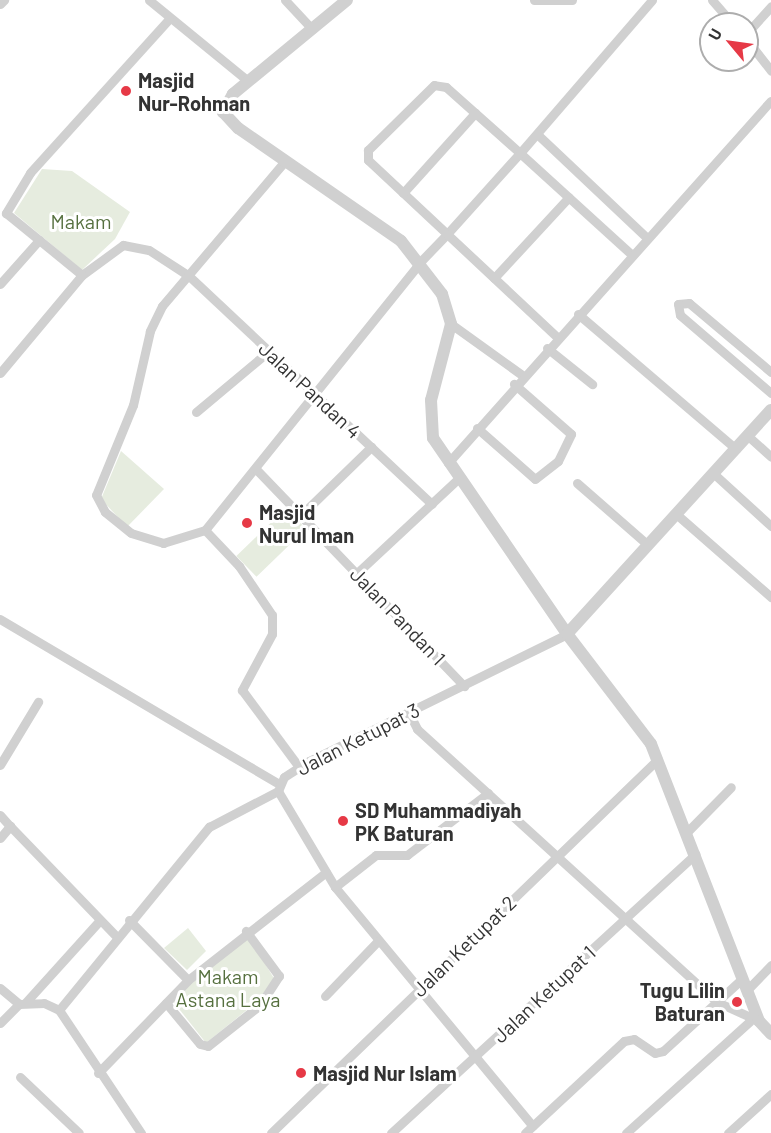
<!DOCTYPE html>
<style>
body{margin:0}
#map{position:relative;width:771px;height:1133px;overflow:hidden;background:#fff;font-family:Barlow,sans-serif}
div>[style]{position:absolute}
[style*='--x']{left:calc(var(--x)*1px);top:calc(var(--y)*1px);width:calc(var(--w)*1px);rotate:calc(var(--a)*1deg)}
.green>*{inset:0;background:#e6ecdf;transform-origin:0 0}
.minor>*{height:9px;margin:-4.5px;padding:0 4.5px;transform-origin:4.5px;border-radius:4.5px;background:#d0d0d0}
.tertiary>*{height:12px;margin:-6px;padding:0 6px;transform-origin:6px;border-radius:6px;background:#d0d0d0}
.dots>*{width:16px;height:16px;translate:-50% -50%;box-sizing:border-box;border:3px solid #fff;border-radius:50%}
span{translate:-50% -50%;white-space:nowrap;text-align:center;line-height:1.15;-webkit-text-stroke:6px #fff;paint-order:stroke}
.poi-label{font-size:20px;color:#333;font-weight:700}
.left{translate:0 -50%;text-align:left}
.right{translate:-100% -50%;text-align:right}
.park-label{font-size:20px;color:#56703f}
.street-label{font-size:20px;color:#333}
.north{position:absolute;left:699px;top:12px;width:60px;height:60px;box-sizing:border-box;background:#fff;border:2px solid #adadad;border-radius:50%;rotate:299deg;font-size:16px;font-weight:700;line-height:24px;text-align:center;color:#333}
.north::after{content:'';display:block;margin:auto;width:21px;height:27px;background:#e63946;clip-path:polygon(50% 0,100% 100%,50% 72%,0 100%)}
</style>
<div id="map">
<div class="green">
<i style="clip-path:polygon(42px 169px,72px 171px,130px 212px,115px 239px,82px 270px,14px 213px)"></i>
<i style="clip-path:polygon(121px 451px,164px 489px,127px 527px,101px 499px)"></i>
<i style="left:286px;top:508px;width:29px;height:69px;rotate:46deg"></i>
<i style="clip-path:polygon(188px 928px,206px 951px,187px 970px,164px 948px)"></i>
<i style="clip-path:polygon(248px 936px,275px 980px,258px 1001px,206px 1043px,172px 1000px)"></i>
</div>
<div class="minor">
<i style="--x:149;--y:0;--w:128;--a:39.3"></i>
<i style="--x:285;--y:0;--w:40;--a:47"></i>
<i style="--x:534;--y:0;--w:38;--a:0"></i>
<i style="--x:712;--y:0;--w:32;--a:49"></i>
<i style="--x:0;--y:4;--w:6;--a:-45"></i>
<i style="--x:169;--y:19;--w:207;--a:132.1"></i>
<i style="--x:30;--y:173;--w:47;--a:121"></i>
<i style="--x:6;--y:213;--w:98;--a:39.2"></i>
<i style="--x:82;--y:275;--w:51;--a:-36.2"></i>
<i style="--x:123;--y:245;--w:26;--a:11"></i>
<i style="--x:149;--y:250;--w:48;--a:33"></i>
<i style="--x:189;--y:276;--w:333;--a:43.2"></i>
<i style="--x:747;--y:33;--w:36;--a:-48"></i>
<i style="--x:747;--y:40;--w:39;--a:52"></i>
<i style="--x:537;--y:134;--w:150;--a:43.4"></i>
<i style="--x:285;--y:161;--w:190;--a:130.3"></i>
<i style="--x:162;--y:306;--w:28;--a:116"></i>
<i style="--x:150;--y:331;--w:76;--a:102.9"></i>
<i style="--x:133;--y:405;--w:97;--a:112.3"></i>
<i style="--x:96;--y:495;--w:19;--a:62"></i>
<i style="--x:105;--y:512;--w:33;--a:39"></i>
<i style="--x:131;--y:533;--w:34;--a:17"></i>
<i style="--x:163;--y:543;--w:44;--a:-17.2"></i>
<i style="--x:205;--y:530;--w:345;--a:-51.2"></i>
<i style="--x:421;--y:261;--w:37;--a:-46"></i>
<i style="--x:447;--y:234;--w:109;--a:-48"></i>
<i style="--x:520;--y:153;--w:99;--a:-138.3"></i>
<i style="--x:446;--y:87;--w:12;--a:-171"></i>
<i style="--x:434;--y:85;--w:93;--a:135.4"></i>
<i style="--x:368;--y:150;--w:10;--a:90"></i>
<i style="--x:368;--y:160;--w:108;--a:43.1"></i>
<i style="--x:447;--y:234;--w:151;--a:43.1"></i>
<i style="--x:403;--y:193;--w:108;--a:-48"></i>
<i style="--x:631;--y:254;--w:150;--a:-137.7"></i>
<i style="--x:520;--y:153;--w:202;--a:-49.2"></i>
<i style="--x:494;--y:278;--w:110;--a:-47.2"></i>
<i style="--x:0;--y:284;--w:59;--a:-48.4"></i>
<i style="--x:578;--y:314;--w:208;--a:40.5"></i>
<i style="--x:451;--y:324;--w:87;--a:35.7"></i>
<i style="--x:547;--y:348;--w:58;--a:38.7"></i>
<i style="--x:771;--y:372;--w:107;--a:-139.9"></i>
<i style="--x:689;--y:303;--w:11;--a:175"></i>
<i style="--x:678;--y:304;--w:11;--a:80"></i>
<i style="--x:680;--y:315;--w:120;--a:40.6"></i>
<i style="--x:0;--y:373;--w:128;--a:-50.1"></i>
<i style="--x:196;--y:412;--w:95;--a:-39.9"></i>
<i style="--x:477;--y:428;--w:77;--a:41.3"></i>
<i style="--x:535;--y:479;--w:29;--a:-38"></i>
<i style="--x:558;--y:461;--w:30;--a:-64"></i>
<i style="--x:571;--y:434;--w:76;--a:-138.7"></i>
<i style="--x:748;--y:436;--w:31;--a:42"></i>
<i style="--x:448;--y:463;--w:485;--a:-48.3"></i>
<i style="--x:256;--y:469;--w:301;--a:46.2"></i>
<i style="--x:713;--y:473;--w:79;--a:42.4"></i>
<i style="--x:577;--y:483;--w:94;--a:41.1"></i>
<i style="--x:675;--y:513;--w:128;--a:41.2"></i>
<i style="--x:301;--y:515;--w:98;--a:-44.2"></i>
<i style="--x:205;--y:530;--w:50;--a:46.6"></i>
<i style="--x:239;--y:566;--w:59;--a:56"></i>
<i style="--x:272;--y:615;--w:19;--a:90"></i>
<i style="--x:272;--y:634;--w:64;--a:118.2"></i>
<i style="--x:242;--y:690;--w:96;--a:53.5"></i>
<i style="--x:357;--y:573;--w:139;--a:-43"></i>
<i style="--x:0;--y:619;--w:324;--a:30.6"></i>
<i style="--x:409;--y:713;--w:18;--a:63"></i>
<i style="--x:417;--y:729;--w:406;--a:42.3"></i>
<i style="--x:717;--y:1002;--w:46;--a:24.3"></i>
<i style="--x:0;--y:765;--w:74;--a:-58.9"></i>
<i style="--x:278;--y:791;--w:112;--a:59.3"></i>
<i style="--x:335;--y:887;--w:310;--a:50.4"></i>
<i style="--x:0;--y:815;--w:15;--a:48"></i>
<i style="--x:686;--y:833;--w:64;--a:-45.6"></i>
<i style="--x:0;--y:838;--w:16;--a:-50"></i>
<i style="--x:10;--y:826;--w:153;--a:46.1"></i>
<i style="--x:335;--y:887;--w:52;--a:-38"></i>
<i style="--x:376;--y:855;--w:31;--a:0"></i>
<i style="--x:407;--y:855;--w:102;--a:-37.4"></i>
<i style="--x:129;--y:920;--w:84;--a:45.5"></i>
<i style="--x:0;--y:988;--w:25;--a:40"></i>
<i style="--x:747;--y:990;--w:35;--a:-46"></i>
<i style="--x:325;--y:996;--w:76;--a:-46.1"></i>
<i style="--x:26;--y:1002;--w:110;--a:-47.9"></i>
<i style="--x:166;--y:1003;--w:53;--a:50.3"></i>
<i style="--x:200;--y:1044;--w:8;--a:14"></i>
<i style="--x:208;--y:1046;--w:66;--a:-38.3"></i>
<i style="--x:260;--y:1005;--w:35;--a:-57"></i>
<i style="--x:279;--y:976;--w:56;--a:-126.3"></i>
<i style="--x:59;--y:1010;--w:237;--a:-50.7"></i>
<i style="--x:209;--y:827;--w:78;--a:-27.6"></i>
<i style="--x:278;--y:791;--w:15;--a:-67"></i>
<i style="--x:284;--y:777;--w:30;--a:-33"></i>
<i style="--x:309;--y:761;--w:288;--a:-26.2"></i>
<i style="--x:0;--y:1023;--w:27;--a:-45"></i>
<i style="--x:19;--y:1004;--w:25;--a:-2"></i>
<i style="--x:44;--y:1003;--w:17;--a:25"></i>
<i style="--x:59;--y:1010;--w:148;--a:56.3"></i>
<i style="--x:98;--y:1073;--w:129;--a:-45.9"></i>
<i style="--x:188;--y:980;--w:175;--a:-38"></i>
<i style="--x:20;--y:1077;--w:81;--a:43.5"></i>
<i style="--x:271;--y:1133;--w:538;--a:-44.02"></i>
<i style="--x:391;--y:1133;--w:413;--a:-42.5"></i>
<i style="--x:525;--y:1133;--w:135;--a:-42.9"></i>
<i style="--x:624;--y:1041;--w:10;--a:-11"></i>
<i style="--x:634;--y:1039;--w:25;--a:34"></i>
<i style="--x:655;--y:1053;--w:8;--a:-14"></i>
<i style="--x:663;--y:1051;--w:108;--a:-42.4"></i>
<i style="--x:626;--y:1133;--w:167;--a:-42.1"></i>
<i style="--x:728;--y:1133;--w:58;--a:-42.2"></i>
</div>
<div class="tertiary">
<i style="--x:347;--y:0;--w:148;--a:140.5"></i>
<i style="--x:233;--y:94;--w:21;--a:119"></i>
<i style="--x:223;--y:112;--w:22;--a:47"></i>
<i style="--x:238;--y:128;--w:198;--a:34.7"></i>
<i style="--x:401;--y:241;--w:67;--a:52.3"></i>
<i style="--x:442;--y:294;--w:31;--a:73"></i>
<i style="--x:451;--y:324;--w:79;--a:104.7"></i>
<i style="--x:431;--y:400;--w:38;--a:87"></i>
<i style="--x:433;--y:438;--w:237;--a:55.6"></i>
<i style="--x:567;--y:634;--w:138;--a:52.6"></i>
<i style="--x:651;--y:744;--w:297;--a:68.7"></i>
<i style="--x:759;--y:1021;--w:18;--a:47"></i>
<i style="--x:567;--y:634;--w:303;--a:-47.7"></i>
</div>
<div class="dots">
<i style="left:126px;top:91px;background:#e63946"></i>
<i style="left:247px;top:523px;background:#e63946"></i>
<i style="left:343px;top:821px;background:#e63946"></i>
<i style="left:737px;top:1002px;background:#e63946"></i>
<i style="left:301px;top:1073px;background:#e63946"></i>
</div>
<div class="poi-label">
<span class="left" style="left:138px;top:92px">Masjid<br>Nur-Rohman</span>
<span class="left" style="left:259px;top:524px">Masjid<br>Nurul Iman</span>
<span class="left" style="left:355px;top:822px">SD Muhammadiyah<br>PK Baturan</span>
<span class="right" style="left:725px;top:1002px">Tugu Lilin<br>Baturan</span>
<span class="left" style="left:313px;top:1073px">Masjid Nur Islam</span>
</div>
<div class="park-label">
<span style="left:81px;top:221px">Makam</span>
<span style="left:228px;top:988px">Makam<br>Astana Laya</span>
</div>
<div class="street-label">
<span style="left:310px;top:390px;rotate:43deg">Jalan Pandan 4</span>
<span style="left:398px;top:616px;rotate:46deg">Jalan Pandan 1</span>
<span style="left:358px;top:739px;rotate:-27deg">Jalan Ketupat 3</span>
<span style="left:464px;top:946px;rotate:-44deg">Jalan Ketupat 2</span>
<span style="left:544px;top:994px;rotate:-43deg">Jalan Ketupat 1</span>
</div>
<div class="north">U</div>
</div>
